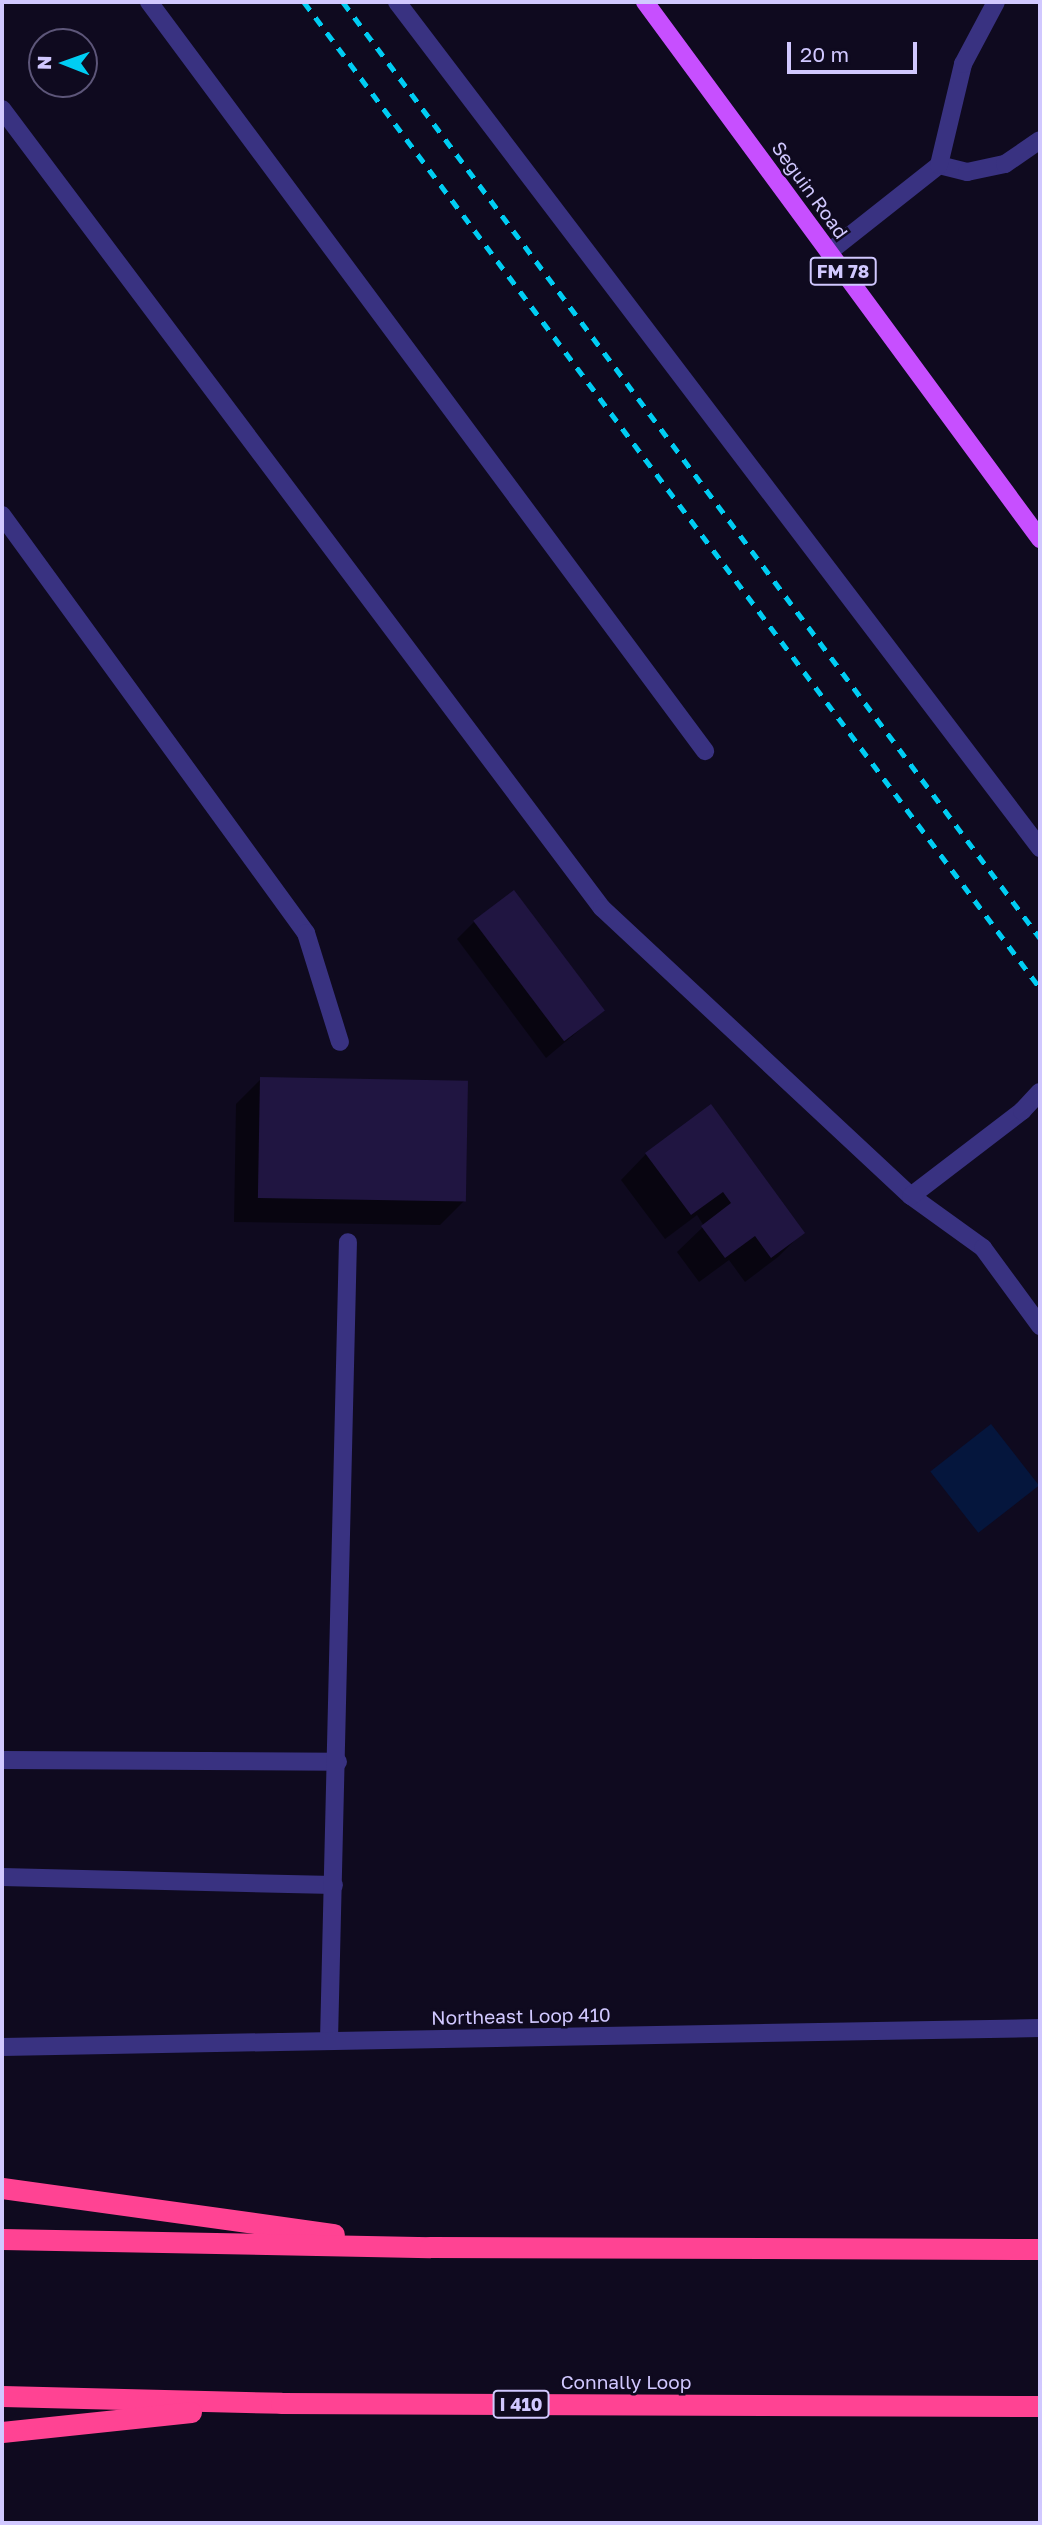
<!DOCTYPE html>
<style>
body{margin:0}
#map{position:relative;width:1042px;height:2525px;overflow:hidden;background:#0f0a1f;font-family:"Golos Text",sans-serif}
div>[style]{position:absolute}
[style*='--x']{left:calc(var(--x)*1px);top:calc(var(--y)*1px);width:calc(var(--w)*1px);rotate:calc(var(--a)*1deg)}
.water>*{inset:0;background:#05163d;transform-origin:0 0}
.shadow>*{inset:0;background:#0007}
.building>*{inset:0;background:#201541;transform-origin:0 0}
.service>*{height:18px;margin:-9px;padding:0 9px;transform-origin:9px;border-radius:9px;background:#393281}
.tertiary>*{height:18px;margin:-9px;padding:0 9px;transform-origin:9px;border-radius:9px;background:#393281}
.primary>*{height:18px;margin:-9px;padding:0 9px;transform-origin:9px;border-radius:9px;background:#c74fff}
.motorway>*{height:21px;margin:-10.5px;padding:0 10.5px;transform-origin:10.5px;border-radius:10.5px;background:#ff4393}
.rail>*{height:5px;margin-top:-2.5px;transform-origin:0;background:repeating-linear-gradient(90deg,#00cdf3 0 10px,transparent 0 19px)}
span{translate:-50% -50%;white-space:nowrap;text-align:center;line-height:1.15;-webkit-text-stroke:5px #0f0a1f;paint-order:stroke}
.shield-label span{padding:2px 5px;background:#0f0a1f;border:2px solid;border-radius:5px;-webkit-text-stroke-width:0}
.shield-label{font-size:18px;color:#d1c8ff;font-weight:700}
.street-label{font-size:19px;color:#d1c8ff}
.frame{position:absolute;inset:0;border:4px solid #d1c8ff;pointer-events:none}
.north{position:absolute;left:28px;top:28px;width:70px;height:70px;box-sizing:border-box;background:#0f0a1f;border:2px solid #5d5679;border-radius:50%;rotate:271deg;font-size:19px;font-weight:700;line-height:28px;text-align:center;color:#d1c8ff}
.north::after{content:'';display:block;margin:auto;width:24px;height:32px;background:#00cdf3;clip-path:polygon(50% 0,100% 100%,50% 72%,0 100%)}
.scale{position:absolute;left:787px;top:42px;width:130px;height:32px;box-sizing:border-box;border:4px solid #d1c8ff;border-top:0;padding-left:9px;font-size:21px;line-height:24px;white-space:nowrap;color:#d1c8ff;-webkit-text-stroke:5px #0f0a1f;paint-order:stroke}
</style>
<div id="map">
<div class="water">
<i style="left:991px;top:1424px;width:78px;height:77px;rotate:52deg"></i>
</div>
<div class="shadow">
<i style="clip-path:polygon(474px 922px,602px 1011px,546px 1058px,457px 939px)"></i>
<i style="clip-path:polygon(261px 1079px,465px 1200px,440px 1225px,234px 1222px,236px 1104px)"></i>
<i style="clip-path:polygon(710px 1107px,803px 1232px,778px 1257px,745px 1282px,729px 1260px,699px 1282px,677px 1252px,704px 1226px,697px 1215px,665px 1239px,621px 1180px,646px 1154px)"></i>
</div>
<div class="building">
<i style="left:514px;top:890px;width:151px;height:51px;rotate:53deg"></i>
<i style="left:260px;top:1077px;width:208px;height:121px;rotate:1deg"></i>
<i style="clip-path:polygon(711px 1104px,805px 1233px,771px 1258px,755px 1236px,725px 1258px,701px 1226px,731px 1203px,723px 1192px,691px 1215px,645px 1153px)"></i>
</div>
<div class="service">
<i style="--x:149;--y:2;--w:933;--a:53.41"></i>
<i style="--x:397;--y:2;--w:1063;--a:52.76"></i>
<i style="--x:2;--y:109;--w:999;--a:53.1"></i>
<i style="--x:602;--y:908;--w:422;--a:43"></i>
<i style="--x:911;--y:1196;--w:89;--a:35.8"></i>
<i style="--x:983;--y:1248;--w:97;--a:53.8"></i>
<i style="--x:939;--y:165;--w:29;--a:14"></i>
<i style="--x:967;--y:172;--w:39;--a:-12"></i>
<i style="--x:1005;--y:164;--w:42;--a:-34.4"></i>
<i style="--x:829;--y:252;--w:140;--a:-38.3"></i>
<i style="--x:939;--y:165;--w:104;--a:-76.6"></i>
<i style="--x:963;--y:64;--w:70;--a:-62"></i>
<i style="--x:2;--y:515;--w:517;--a:53.97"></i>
<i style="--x:306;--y:933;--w:114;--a:72.7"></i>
<i style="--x:911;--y:1196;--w:140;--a:-37.4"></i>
<i style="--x:1022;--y:1111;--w:26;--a:-47"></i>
<i style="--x:2;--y:1760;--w:336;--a:0.3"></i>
<i style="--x:2;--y:1877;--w:332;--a:1.4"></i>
<i style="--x:329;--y:2040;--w:798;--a:-88.64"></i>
</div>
<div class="tertiary">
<i style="--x:2;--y:2047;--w:1038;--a:-1.05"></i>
</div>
<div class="primary">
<i style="--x:645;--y:2;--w:667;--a:53.66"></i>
</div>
<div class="motorway">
<i style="--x:2;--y:2188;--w:335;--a:7.9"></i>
<i style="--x:2;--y:2239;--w:428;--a:1.1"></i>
<i style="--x:430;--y:2247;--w:610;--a:0.19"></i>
<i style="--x:2;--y:2396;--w:279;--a:1.4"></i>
<i style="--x:281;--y:2403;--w:759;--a:0.23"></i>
<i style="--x:2;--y:2432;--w:190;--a:-6"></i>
</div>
<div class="rail">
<i style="--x:304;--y:2;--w:1230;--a:53.26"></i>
<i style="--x:343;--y:2;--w:1167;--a:53.33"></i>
</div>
<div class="shield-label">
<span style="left:843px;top:271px">FM 78</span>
<span style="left:521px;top:2404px">I 410</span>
</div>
<div class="street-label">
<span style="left:810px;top:190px;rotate:54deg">Seguin Road</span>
<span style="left:521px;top:2016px;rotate:-1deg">Northeast Loop 410</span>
<span style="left:626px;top:2382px">Connally Loop</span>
</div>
<div class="frame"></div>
<div class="north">N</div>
<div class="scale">20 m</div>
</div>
